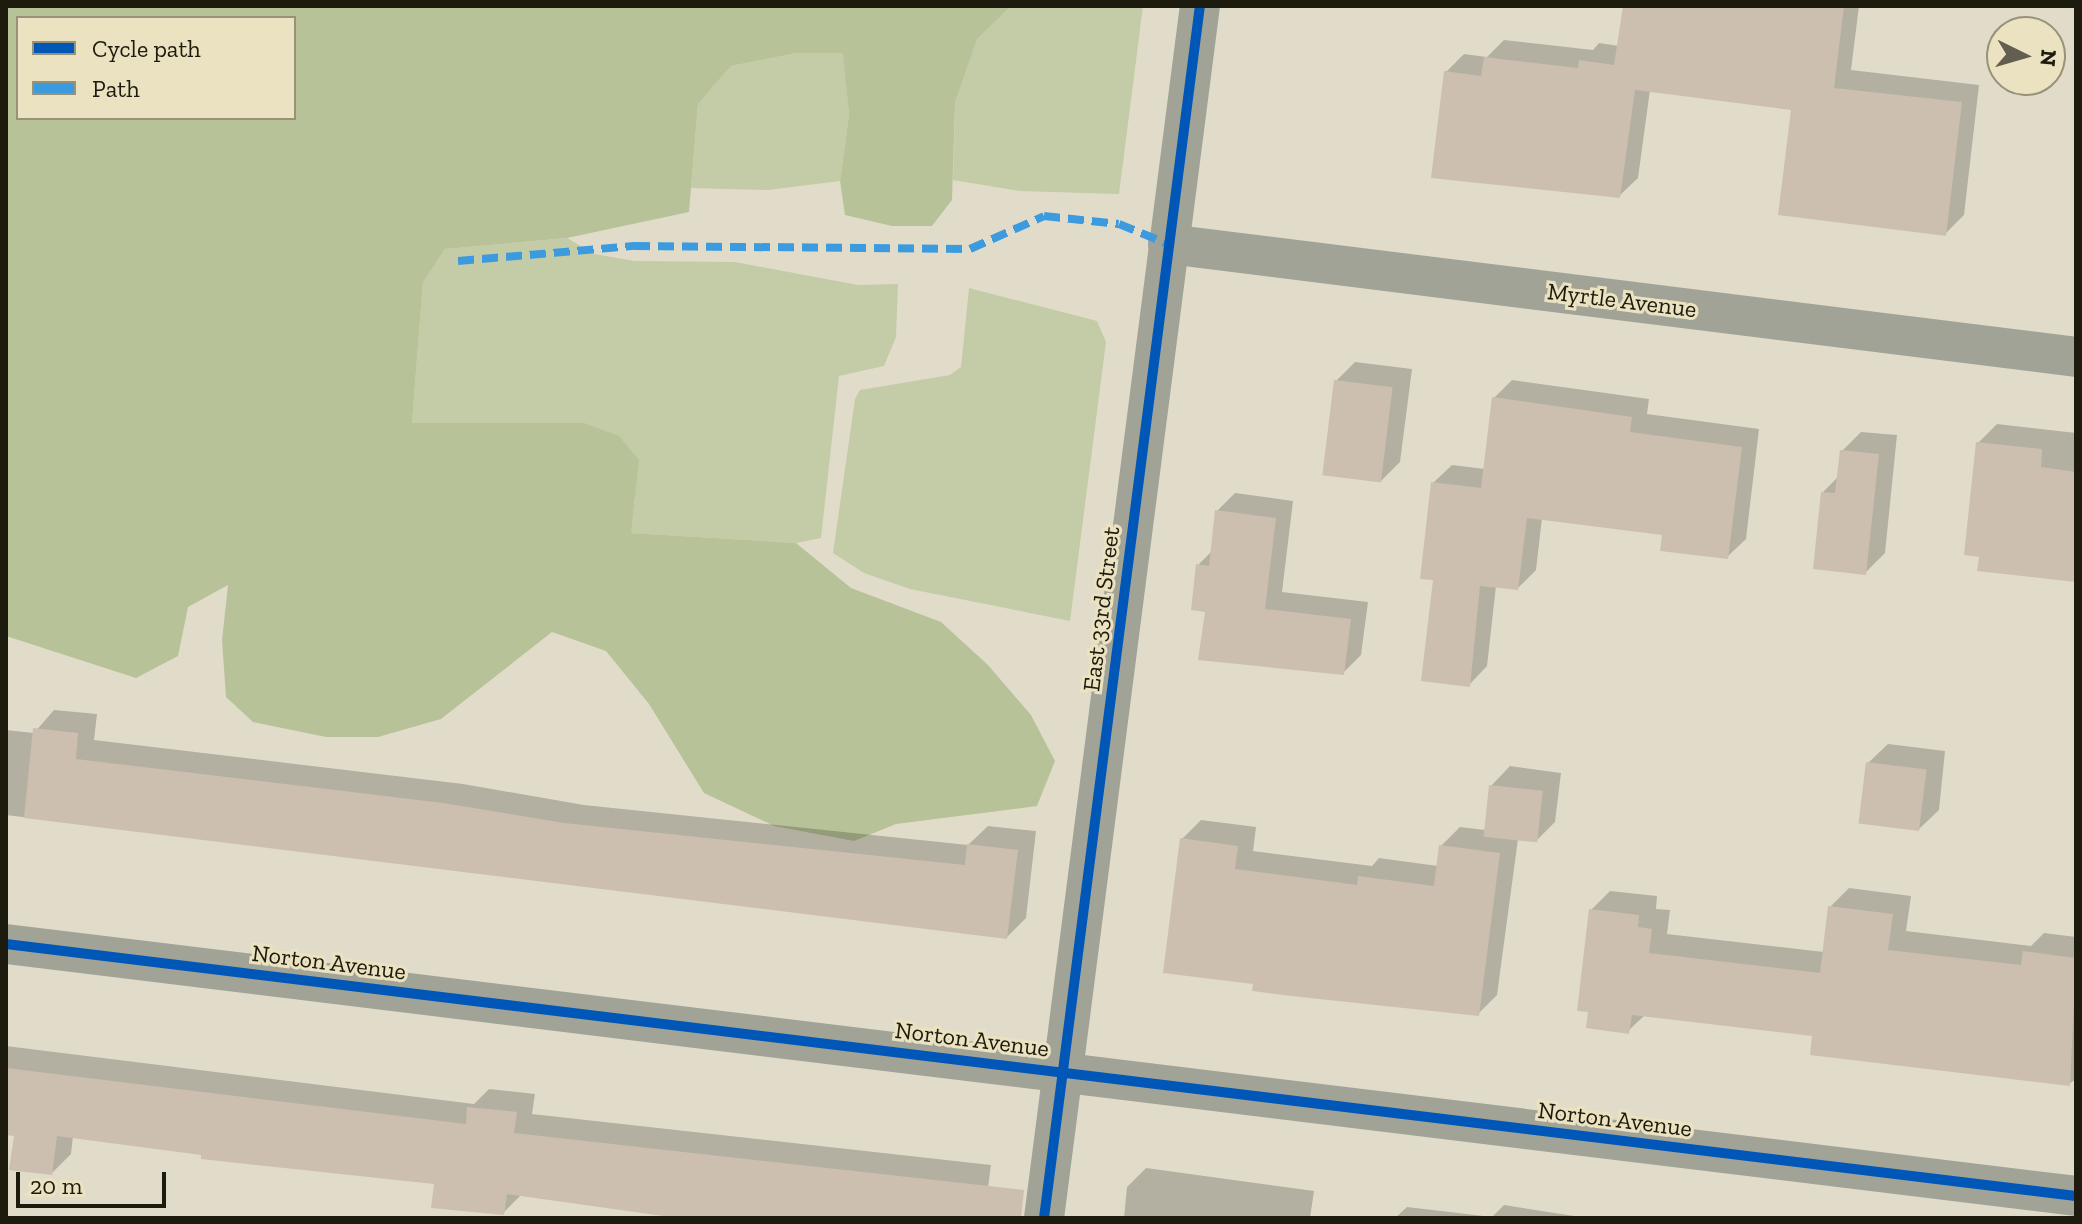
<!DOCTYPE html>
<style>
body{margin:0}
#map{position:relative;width:2082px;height:1224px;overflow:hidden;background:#e1dcca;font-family:"Zilla Slab",serif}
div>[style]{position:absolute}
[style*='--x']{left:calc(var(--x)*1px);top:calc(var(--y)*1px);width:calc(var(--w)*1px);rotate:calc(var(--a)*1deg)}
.green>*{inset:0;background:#c3cca6}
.forest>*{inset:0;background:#b8c298}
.shadow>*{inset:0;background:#0003}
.building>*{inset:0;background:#ccbfaf;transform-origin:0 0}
.street>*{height:40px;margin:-20px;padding:0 20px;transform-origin:20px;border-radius:20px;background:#a1a397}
.quiet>*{height:8px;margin-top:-4px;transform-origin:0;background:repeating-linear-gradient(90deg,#3c9bde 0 16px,transparent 0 24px)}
.cycleway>*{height:10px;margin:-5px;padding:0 5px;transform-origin:5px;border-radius:5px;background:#0057b8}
span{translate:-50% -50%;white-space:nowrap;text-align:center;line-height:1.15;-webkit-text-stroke:6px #eae2c1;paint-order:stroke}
.street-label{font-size:24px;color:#1d1a0e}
.frame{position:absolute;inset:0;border:8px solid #1d1a0e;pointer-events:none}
.legend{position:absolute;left:16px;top:16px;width:280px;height:104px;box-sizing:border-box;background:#eae2c1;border:2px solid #989279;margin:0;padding:10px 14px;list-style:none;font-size:24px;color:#1d1a0e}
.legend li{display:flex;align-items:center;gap:16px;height:40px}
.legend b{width:40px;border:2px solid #989279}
.north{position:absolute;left:1986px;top:16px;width:80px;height:80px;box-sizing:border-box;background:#eae2c1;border:2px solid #989279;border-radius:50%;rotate:95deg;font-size:22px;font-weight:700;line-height:32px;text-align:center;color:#1d1a0e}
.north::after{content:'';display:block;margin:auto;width:28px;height:36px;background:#625e50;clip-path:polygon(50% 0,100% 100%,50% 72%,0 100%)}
.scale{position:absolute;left:16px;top:1172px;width:150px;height:36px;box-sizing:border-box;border:4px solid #1d1a0e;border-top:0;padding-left:10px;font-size:24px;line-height:28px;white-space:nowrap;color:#1d1a0e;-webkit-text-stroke:6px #eae2c1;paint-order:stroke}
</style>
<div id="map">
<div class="green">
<i style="clip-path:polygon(1011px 6px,1143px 6px,1119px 194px,1020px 191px,953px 180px,955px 103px,977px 38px)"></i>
<i style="clip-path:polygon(797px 53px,844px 53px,849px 115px,840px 181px,768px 190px,691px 188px,698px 104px,731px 66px)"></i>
<i style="clip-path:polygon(567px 238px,594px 254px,635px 261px,735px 262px,858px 285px,898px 284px,896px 337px,884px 366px,839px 376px,821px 538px,796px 543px,630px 533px,635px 499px,489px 426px,412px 423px,423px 281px,445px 249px)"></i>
<i style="clip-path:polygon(969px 288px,1097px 321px,1106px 342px,1070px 621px,910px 589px,864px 573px,833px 553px,855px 399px,860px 390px,950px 375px,961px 367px)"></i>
</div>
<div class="forest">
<i style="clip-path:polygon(evenodd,6px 6px,1011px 6px,977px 39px,955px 103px,952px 200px,932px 226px,892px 226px,845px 215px,840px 181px,849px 115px,843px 53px,797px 53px,731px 66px,698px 104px,689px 212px,567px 238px,445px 249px,423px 282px,412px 423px,584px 423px,619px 436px,639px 460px,631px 533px,796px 543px,851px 588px,941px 622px,988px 665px,1031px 715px,1055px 761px,1037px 806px,896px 824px,854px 841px,774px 826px,704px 793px,649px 704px,606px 651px,552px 632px,441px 719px,378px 737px,326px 737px,253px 722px,226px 697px,222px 640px,228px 585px,188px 607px,178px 656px,136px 678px,6px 636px,6px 6px,18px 18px,294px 18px,294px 118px,18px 118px,18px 18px)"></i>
</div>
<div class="shadow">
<i style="clip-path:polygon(1624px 6px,1859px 6px,1851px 70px,1979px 85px,1964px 215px,1945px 234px,1794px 109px,1650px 90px,1638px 178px,1619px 196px,1446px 72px,1464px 54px,1487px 57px,1504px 40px,1593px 50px,1599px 43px,1619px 46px)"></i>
<i style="clip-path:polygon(1355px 362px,1412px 369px,1400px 462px,1381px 481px,1336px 381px)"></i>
<i style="clip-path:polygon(1512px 380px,1649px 399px,1647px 414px,1759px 429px,1746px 539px,1727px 557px,1664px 534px,1542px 518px,1536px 570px,1518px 588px,1496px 586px,1487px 666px,1469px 685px,1435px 579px,1433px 483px,1452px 465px,1485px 469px,1494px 398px)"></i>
<i style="clip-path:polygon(1997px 424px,2076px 433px,2076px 580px,1978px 443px)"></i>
<i style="clip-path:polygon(1861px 432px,1897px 435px,1885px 553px,1865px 573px,1823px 492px,1839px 476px,1842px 451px)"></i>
<i style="clip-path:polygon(1235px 493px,1293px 501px,1282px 592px,1368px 602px,1361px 655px,1343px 673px,1207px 610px,1198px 565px,1213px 550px,1217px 511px)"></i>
<i style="clip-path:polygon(54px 710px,97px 714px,94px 740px,463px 784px,584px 805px,968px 845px,988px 826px,1036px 831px,1026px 918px,1007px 937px,6px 815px,6px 730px,34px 733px)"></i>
<i style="clip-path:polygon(1888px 744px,1945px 751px,1939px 810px,1919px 829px,1868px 763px)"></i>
<i style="clip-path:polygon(1510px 766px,1561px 773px,1555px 822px,1536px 841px,1518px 839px,1497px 995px,1478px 1014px,1182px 839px,1201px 820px,1256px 827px,1253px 851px,1372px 866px,1379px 858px,1438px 866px,1441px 846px,1460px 827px,1485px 830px,1491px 786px)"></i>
<i style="clip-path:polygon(1849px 888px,1911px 896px,1906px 931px,2031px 946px,2044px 933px,2076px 937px,2076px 1079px,2069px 1084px,1814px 1034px,1646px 1014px,1628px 1031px,1591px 910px,1610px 891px,1657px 896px,1656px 909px,1670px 910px,1667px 934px,1824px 952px,1830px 907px)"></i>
<i style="clip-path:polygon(6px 1046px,474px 1104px,489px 1089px,535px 1094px,532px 1114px,991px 1165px,984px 1218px,698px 1218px,522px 1194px,503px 1213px,436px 1182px,73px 1136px,71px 1154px,52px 1173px,16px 1134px,6px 1133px)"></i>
<i style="clip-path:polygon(1146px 1168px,1314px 1191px,1310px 1218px,1124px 1218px,1127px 1187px)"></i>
<i style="clip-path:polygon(1504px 1205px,1587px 1218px,1395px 1218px,1407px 1207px,1492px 1217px)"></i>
</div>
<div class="building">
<i style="clip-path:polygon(1623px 6px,1844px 6px,1834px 88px,1962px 102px,1946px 236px,1778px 215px,1791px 110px,1635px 90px,1620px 198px,1431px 178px,1444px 71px,1481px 76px,1484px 57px,1578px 68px,1579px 60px,1614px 65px)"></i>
<i style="left:1334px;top:380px;width:59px;height:96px;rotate:7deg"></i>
<i style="clip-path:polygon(1492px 397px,1632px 417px,1630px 432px,1742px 447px,1728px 559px,1660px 551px,1662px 535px,1527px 518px,1518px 590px,1480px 586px,1470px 687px,1421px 681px,1433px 580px,1420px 579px,1431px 482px,1481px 488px)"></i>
<i style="clip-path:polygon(1976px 442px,2042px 449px,2041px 467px,2076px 472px,2076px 582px,1977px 571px,1979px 557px,1964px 555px)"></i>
<i style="clip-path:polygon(1840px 450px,1879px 454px,1866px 575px,1813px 569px,1821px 492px,1835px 493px)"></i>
<i style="clip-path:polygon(1215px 510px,1276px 518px,1265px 609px,1351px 619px,1344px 675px,1198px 660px,1205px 612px,1191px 610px,1196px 564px,1209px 566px)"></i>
<i style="clip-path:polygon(33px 728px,78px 733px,76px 759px,443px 803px,564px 823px,965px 865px,967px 844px,1018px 850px,1007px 939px,24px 818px)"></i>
<i style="left:1866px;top:762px;width:61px;height:62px;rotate:7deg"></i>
<i style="left:1489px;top:785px;width:54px;height:52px;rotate:6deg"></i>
<i style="clip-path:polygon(1180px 838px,1238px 846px,1235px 869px,1357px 885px,1358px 876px,1434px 886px,1439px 845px,1500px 853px,1479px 1016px,1291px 996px,1252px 991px,1253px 984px,1163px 973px)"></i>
<i style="clip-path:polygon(1828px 906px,1893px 914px,1888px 950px,2021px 965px,2023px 951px,2076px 958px,2070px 1086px,1810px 1055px,1812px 1036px,1632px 1015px,1629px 1034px,1586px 1028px,1588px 1012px,1577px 1011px,1589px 909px,1639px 915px,1638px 927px,1652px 929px,1649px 953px,1820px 973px)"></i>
<i style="clip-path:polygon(6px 1068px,466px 1124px,467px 1107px,517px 1112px,514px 1133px,1024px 1190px,1021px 1218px,678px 1218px,507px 1194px,504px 1215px,431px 1208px,434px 1184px,201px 1159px,201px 1155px,57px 1136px,52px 1175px,9px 1170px,14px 1136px,6px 1135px)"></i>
</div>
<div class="street">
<i style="--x:1168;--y:244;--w:915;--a:7.09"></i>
<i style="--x:6;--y:944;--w:2085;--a:6.94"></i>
<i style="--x:1044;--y:1218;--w:1222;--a:-82.67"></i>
</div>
<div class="quiet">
<i style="--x:458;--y:261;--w:177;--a:-4.9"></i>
<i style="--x:634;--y:246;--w:336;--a:0.5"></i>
<i style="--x:970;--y:249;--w:81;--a:-24"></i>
<i style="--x:1044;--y:216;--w:75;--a:6.1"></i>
<i style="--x:1119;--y:224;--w:53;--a:22.2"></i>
</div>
<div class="cycleway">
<i style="--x:6;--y:944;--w:2085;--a:6.94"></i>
<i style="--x:1044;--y:1218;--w:1222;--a:-82.67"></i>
</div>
<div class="street-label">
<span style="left:1622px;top:300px;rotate:7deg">Myrtle Avenue</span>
<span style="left:1101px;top:609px;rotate:-83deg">East 33rd Street</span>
<span style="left:329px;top:962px;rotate:7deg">Norton Avenue</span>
<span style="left:972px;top:1039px;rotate:7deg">Norton Avenue</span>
<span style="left:1615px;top:1119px;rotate:7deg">Norton Avenue</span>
</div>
<div class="frame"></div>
<ul class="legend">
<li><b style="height:10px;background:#0057b8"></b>Cycle path</li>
<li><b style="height:10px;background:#3c9bde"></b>Path</li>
</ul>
<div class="north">N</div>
<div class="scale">20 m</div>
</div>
